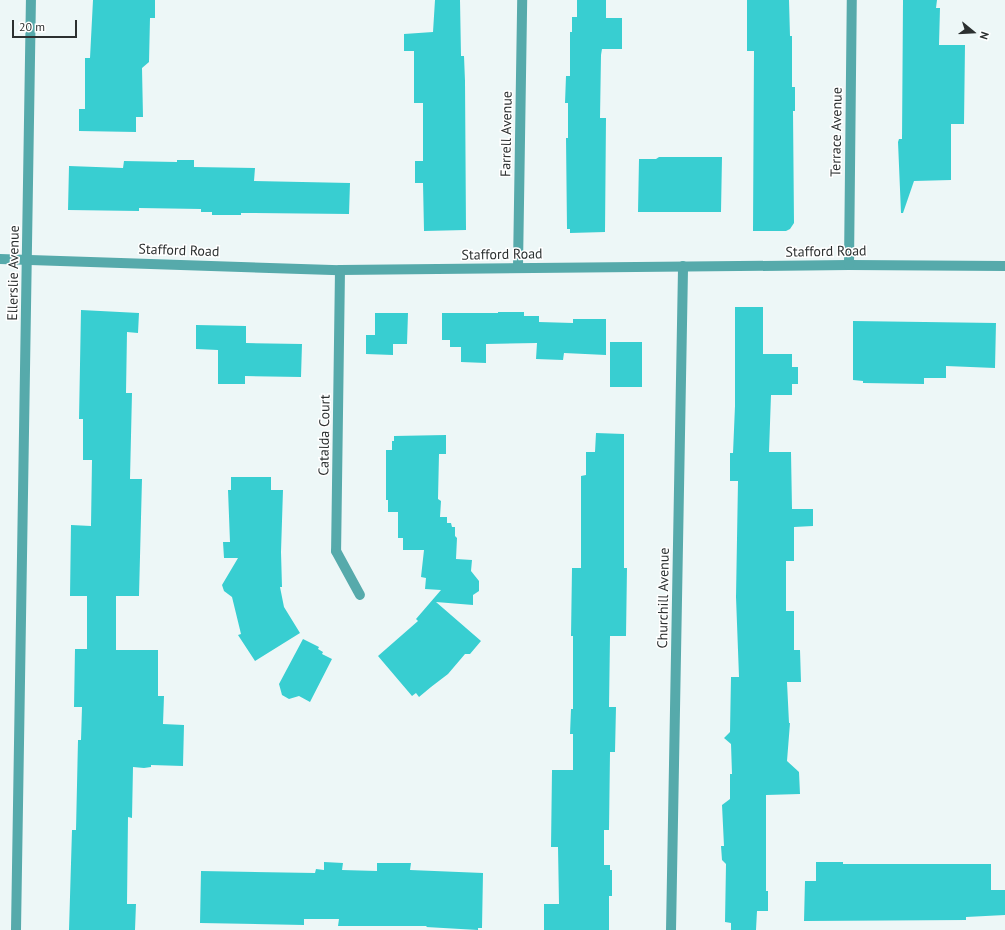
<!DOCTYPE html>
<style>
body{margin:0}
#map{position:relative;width:1005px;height:930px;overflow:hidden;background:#edf7f7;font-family:"PT Sans",sans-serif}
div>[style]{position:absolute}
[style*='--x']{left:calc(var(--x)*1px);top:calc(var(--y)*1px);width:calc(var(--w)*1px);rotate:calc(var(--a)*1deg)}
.building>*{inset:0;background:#38ced1;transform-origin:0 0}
.minor>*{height:10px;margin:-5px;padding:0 5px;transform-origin:5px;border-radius:5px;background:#56aaab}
span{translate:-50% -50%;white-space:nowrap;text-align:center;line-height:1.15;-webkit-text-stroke:3px #fff;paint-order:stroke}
.street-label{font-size:14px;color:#2c3030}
.north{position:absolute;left:953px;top:12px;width:40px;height:40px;-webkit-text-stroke:3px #fff;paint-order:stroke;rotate:108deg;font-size:11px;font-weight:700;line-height:16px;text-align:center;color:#2c3030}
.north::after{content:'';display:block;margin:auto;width:14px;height:18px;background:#2c3030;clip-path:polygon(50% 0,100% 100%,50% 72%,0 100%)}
.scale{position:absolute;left:12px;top:20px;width:65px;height:18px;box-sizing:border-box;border:2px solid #2c3030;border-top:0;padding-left:5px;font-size:12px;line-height:14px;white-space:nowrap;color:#2c3030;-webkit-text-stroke:3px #fff;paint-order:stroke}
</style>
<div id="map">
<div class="building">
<i style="clip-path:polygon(93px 0,155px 0,155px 18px,150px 18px,149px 62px,142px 68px,143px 117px,136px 117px,136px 132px,79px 131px,79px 109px,85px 109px,85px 58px,90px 58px)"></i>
<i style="clip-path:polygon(435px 0,460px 0,461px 56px,464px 56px,465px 81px,466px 230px,424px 231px,423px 183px,415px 183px,415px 161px,423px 161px,423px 103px,414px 103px,414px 51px,404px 51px,404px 34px,433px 32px)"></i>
<i style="clip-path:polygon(577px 0,606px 0,606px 18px,622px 18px,622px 49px,602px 49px,601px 55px,600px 118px,606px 118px,605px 232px,570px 233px,570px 229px,567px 229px,566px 138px,568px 138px,568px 103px,565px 103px,566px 76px,570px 76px,570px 32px,572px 32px,572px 17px,577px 17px)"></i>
<i style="clip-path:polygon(747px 0,789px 0,790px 36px,792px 36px,792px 87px,795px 87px,795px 111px,793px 111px,794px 223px,790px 229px,786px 231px,753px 231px,754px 51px,747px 51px)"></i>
<i style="clip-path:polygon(903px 0,937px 0,936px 8px,940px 8px,939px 45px,965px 45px,964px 124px,951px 124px,951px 180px,914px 181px,903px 213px,901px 213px,898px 142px,899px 139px,902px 139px)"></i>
<i style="clip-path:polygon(659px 157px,722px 157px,721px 212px,638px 212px,639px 159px,656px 159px)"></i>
<i style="clip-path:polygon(177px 160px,194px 160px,194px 167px,255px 168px,254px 181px,350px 183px,349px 214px,254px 213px,241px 213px,241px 215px,212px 215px,212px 212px,201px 212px,201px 209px,139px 208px,139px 211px,68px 210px,69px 166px,123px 168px,124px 161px,177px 162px)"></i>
<i style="clip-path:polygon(735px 307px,763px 307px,763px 354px,792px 354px,792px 367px,798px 367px,798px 384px,792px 384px,792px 395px,771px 395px,769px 452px,791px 452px,792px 509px,813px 509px,813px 526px,794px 527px,794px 561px,786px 561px,786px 611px,794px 611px,794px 650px,800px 650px,801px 682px,787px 682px,789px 723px,790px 723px,787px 761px,799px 772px,800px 794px,766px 795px,766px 891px,768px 891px,768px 911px,757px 911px,756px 930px,731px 930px,731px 923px,725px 922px,726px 864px,722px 860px,721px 846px,724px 846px,722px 805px,730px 799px,730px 774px,732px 774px,731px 744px,724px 738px,730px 732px,731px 677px,739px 677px,736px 597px,738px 481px,730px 481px,730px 453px,733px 453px,735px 406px)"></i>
<i style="clip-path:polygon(81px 310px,139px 313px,138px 333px,127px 332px,126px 393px,132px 393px,130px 479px,142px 479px,139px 596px,116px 596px,116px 650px,158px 650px,158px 696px,164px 696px,163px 724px,184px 725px,183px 766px,151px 765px,151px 767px,144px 768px,133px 767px,132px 818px,128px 817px,127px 904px,136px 904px,135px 930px,69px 930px,72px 830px,76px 830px,78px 740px,81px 740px,82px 707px,74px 707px,75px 649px,87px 649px,87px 596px,70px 596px,71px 525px,91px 526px,92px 460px,83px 460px,83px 419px,79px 419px)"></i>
<i style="clip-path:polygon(498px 312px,524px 312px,524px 316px,539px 316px,539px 322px,573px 323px,573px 319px,606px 319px,606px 355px,564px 353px,563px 360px,536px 359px,537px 343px,486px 344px,486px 363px,461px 362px,461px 347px,450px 347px,450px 340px,442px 340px,442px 313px,498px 313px)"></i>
<i style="clip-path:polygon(375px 313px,408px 313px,407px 344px,393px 344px,393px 355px,366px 354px,366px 335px,375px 335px)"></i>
<i style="clip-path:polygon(853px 321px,996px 323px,995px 368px,946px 366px,946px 378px,924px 378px,924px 384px,863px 383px,863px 381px,853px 380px)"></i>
<i style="clip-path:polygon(196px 325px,246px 326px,246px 343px,302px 344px,301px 377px,245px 376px,245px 384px,218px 384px,218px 350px,196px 349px)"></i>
<i style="left:610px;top:342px;width:32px;height:45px"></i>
<i style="clip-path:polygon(596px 433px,624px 434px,624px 568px,627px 568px,626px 636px,610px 636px,609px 707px,616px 707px,615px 752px,610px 752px,609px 830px,604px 830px,604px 865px,610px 865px,610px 870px,612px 870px,612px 896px,609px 896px,609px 930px,544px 930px,544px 904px,559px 904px,558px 847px,551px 847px,552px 770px,573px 770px,573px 734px,570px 734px,571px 709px,573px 709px,573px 636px,571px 636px,572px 568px,581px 568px,581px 476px,586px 475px,586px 452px,595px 452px)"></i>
<i style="clip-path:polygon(446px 435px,446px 454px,439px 454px,438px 499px,441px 501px,440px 517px,447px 517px,447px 523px,451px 523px,452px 527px,455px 527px,455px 536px,457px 538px,456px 559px,472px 560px,471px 571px,479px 581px,479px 591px,473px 595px,473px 605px,436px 602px,481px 641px,470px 654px,465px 654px,448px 674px,431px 687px,419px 697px,416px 693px,412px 696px,378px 656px,418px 621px,416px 619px,441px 590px,425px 589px,426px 578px,421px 577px,424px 550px,403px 550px,403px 538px,398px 538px,398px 512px,388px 512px,388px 500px,386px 500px,386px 450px,392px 450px,392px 441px,394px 441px,394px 436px)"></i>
<i style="clip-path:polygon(231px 477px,271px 477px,271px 490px,283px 490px,281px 552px,282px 587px,280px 587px,284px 607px,300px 633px,255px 661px,238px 635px,241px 634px,232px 597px,224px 591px,222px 585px,238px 558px,224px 558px,223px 542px,230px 542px,228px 490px,231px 490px)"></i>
<i style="clip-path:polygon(303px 639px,319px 647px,318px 649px,323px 652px,322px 654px,332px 659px,310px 702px,299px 696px,289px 699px,282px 695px,279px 684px)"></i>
<i style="clip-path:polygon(324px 862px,343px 863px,342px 870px,377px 871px,377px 863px,411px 863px,410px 870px,483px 873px,482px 928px,478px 928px,478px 930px,426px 927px,427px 926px,338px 926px,339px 919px,304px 919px,304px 925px,200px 923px,201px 871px,315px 873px,316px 869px,324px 870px)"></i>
<i style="clip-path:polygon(816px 862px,843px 862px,843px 864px,991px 864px,991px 890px,1005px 890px,1005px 915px,966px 917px,966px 920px,804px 921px,805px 881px,816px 881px)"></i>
</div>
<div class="minor">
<i style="--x:0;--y:259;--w:340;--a:1.9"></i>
<i style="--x:340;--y:270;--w:509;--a:-0.56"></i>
<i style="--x:849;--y:265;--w:156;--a:0.4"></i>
<i style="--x:849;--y:265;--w:265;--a:-89.4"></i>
<i style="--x:518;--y:267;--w:267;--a:-89.1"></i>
<i style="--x:340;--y:270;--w:281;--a:90.8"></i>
<i style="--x:336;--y:551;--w:50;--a:61.4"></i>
<i style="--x:16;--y:930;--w:930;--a:-89.08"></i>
<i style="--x:671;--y:930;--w:664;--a:-88.96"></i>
</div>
<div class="street-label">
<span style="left:836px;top:132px;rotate:-89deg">Terrace Avenue</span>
<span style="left:506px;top:134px;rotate:-89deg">Farrell Avenue</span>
<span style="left:179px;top:250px;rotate:2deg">Stafford Road</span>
<span style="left:826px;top:251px;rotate:-1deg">Stafford Road</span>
<span style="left:502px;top:254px;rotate:-1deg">Stafford Road</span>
<span style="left:13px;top:273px;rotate:-89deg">Ellerslie Avenue</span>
<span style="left:324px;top:435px;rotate:-89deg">Catalda Court</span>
<span style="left:663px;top:598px;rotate:-89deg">Churchill Avenue</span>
</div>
<div class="north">N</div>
<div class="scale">20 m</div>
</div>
